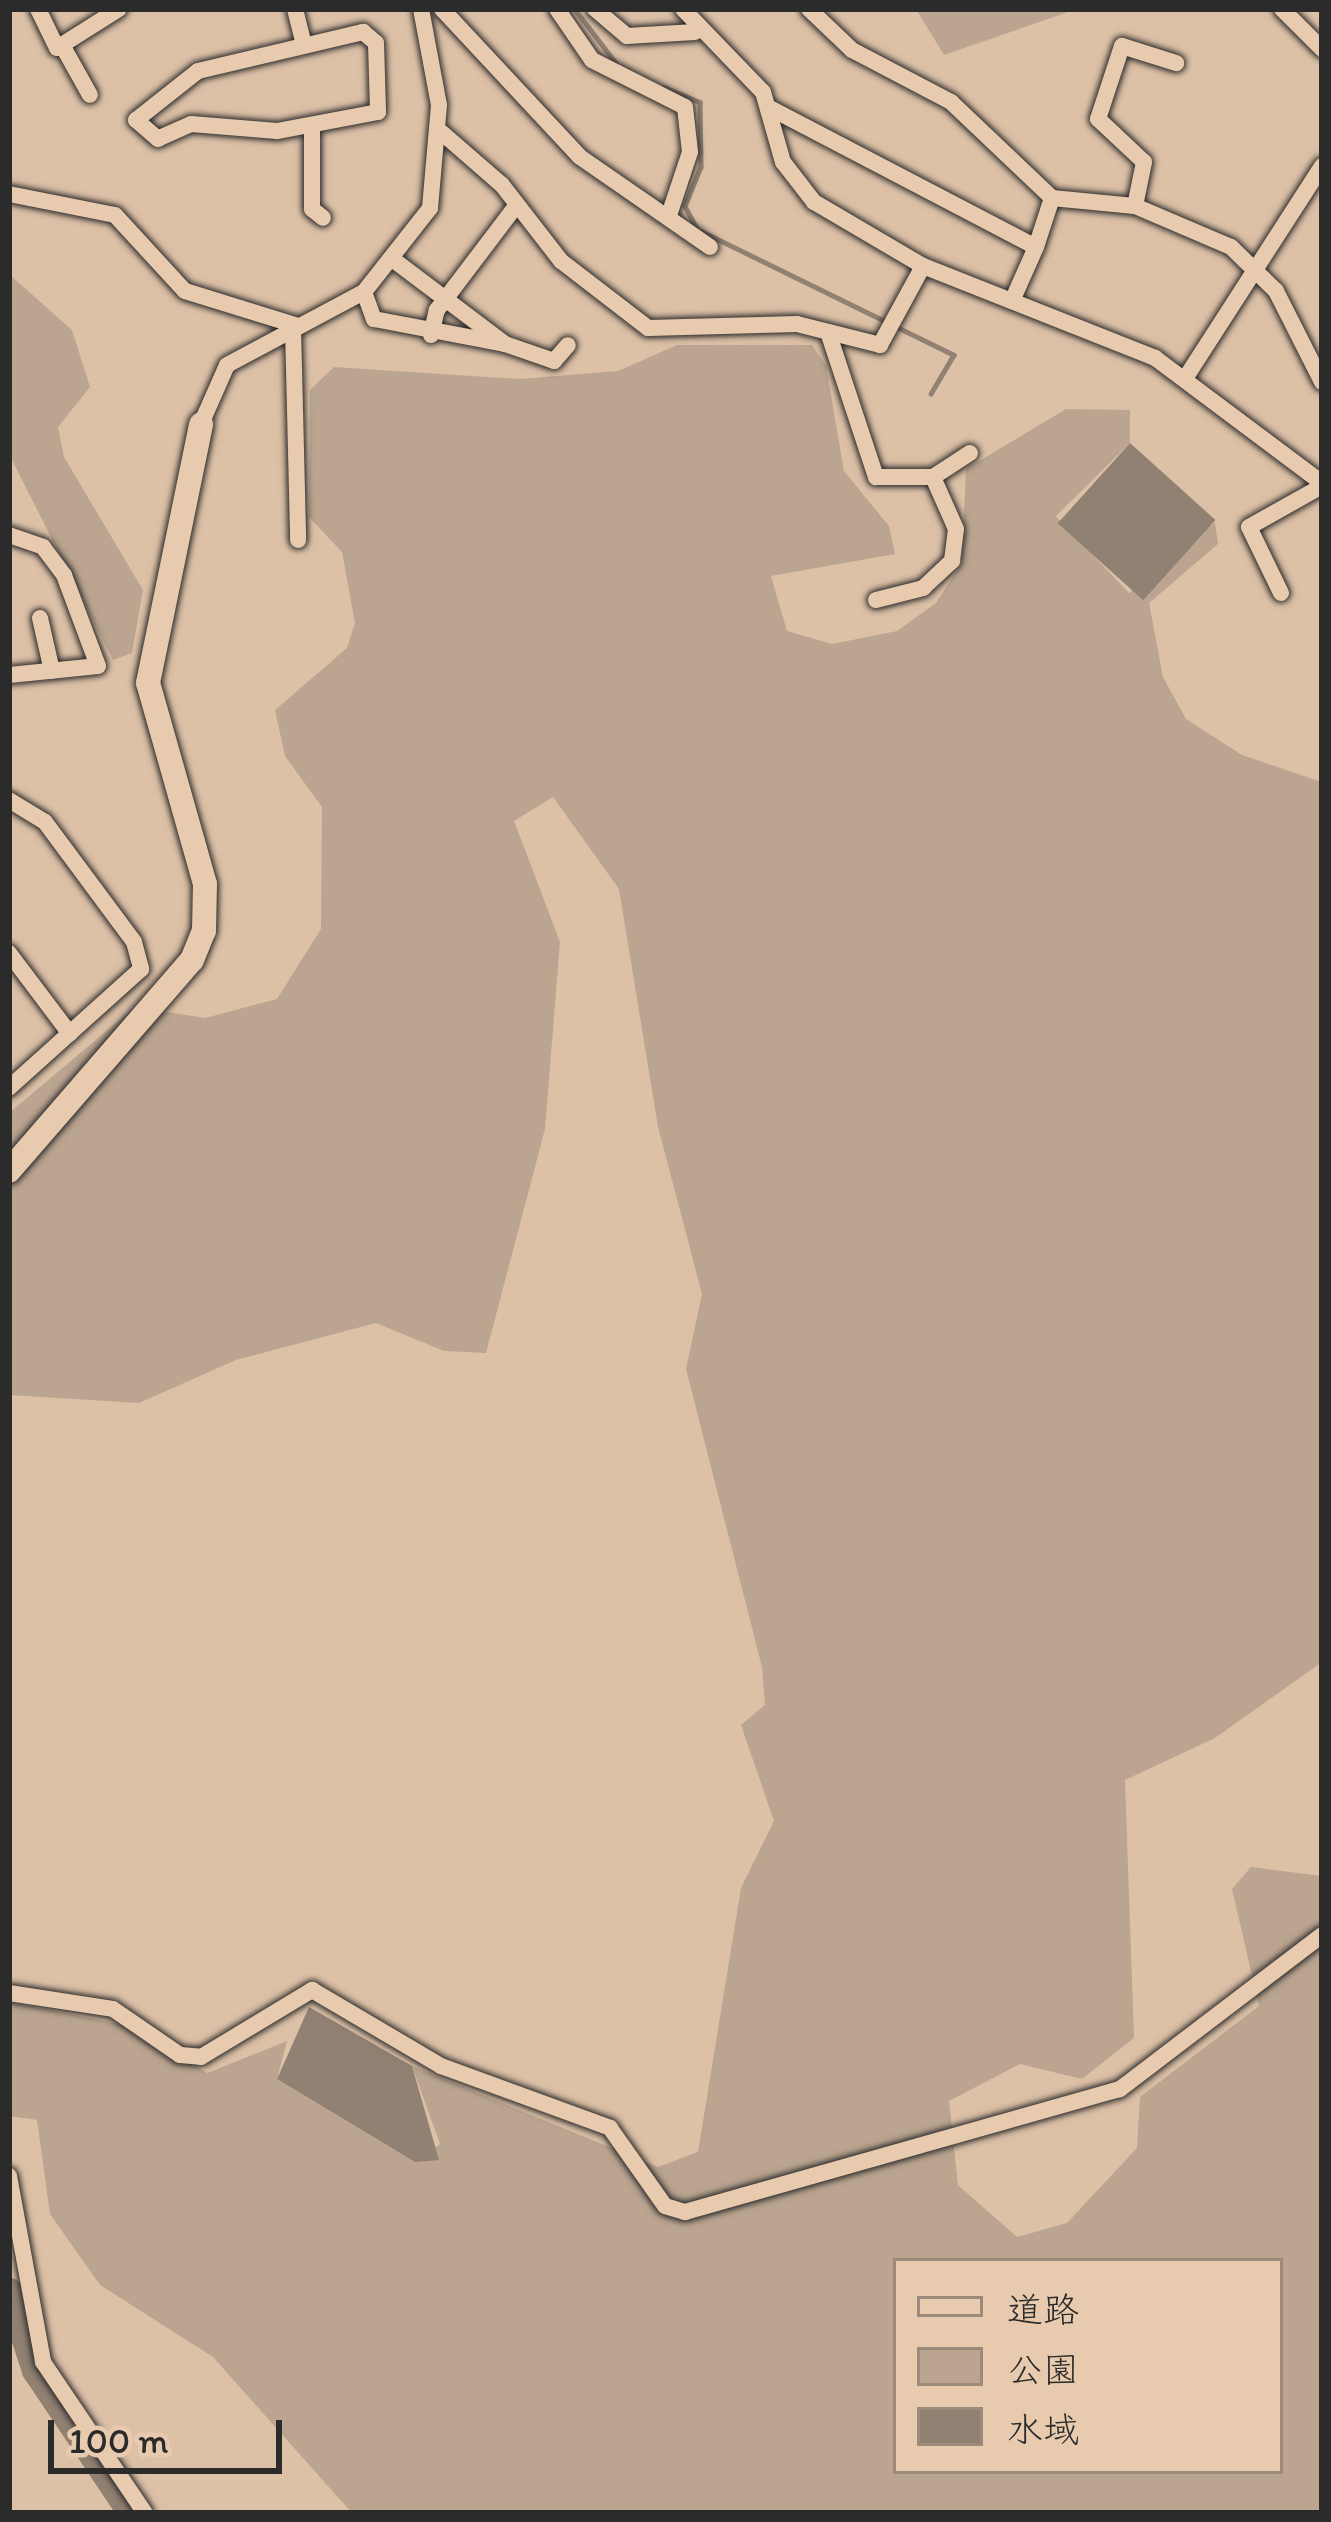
<!DOCTYPE html>
<meta charset="utf-8">
<style>
body{margin:0}
#map{position:relative;width:1331px;height:2522px;overflow:hidden;background:#ddc1a7;font-family:Itim,"Klee One",sans-serif}
div>[style]{position:absolute}
[style*='--x']{left:calc(var(--x)*1px);top:calc(var(--y)*1px);width:calc(var(--w)*1px);rotate:calc(var(--a)*1deg)}
.green>*{inset:0;background:#bba590}
.water>*{inset:0;background:#918172;transform-origin:0 0}
.stream>*{height:4.5px;margin:-2.25px;padding:0 2.25px;transform-origin:2.25px;border-radius:2.25px;background:#918172}
.river>*{height:27px;margin:-13.5px;padding:0 13.5px;transform-origin:13.5px;border-radius:13.5px;background:#918172}
.roads{filter:drop-shadow(0 0 3px #2b2b2b) drop-shadow(0 0 3px #2b2b2b)}
.street>*{height:16px;margin:-8px;padding:0 8px;transform-origin:8px;border-radius:8px;background:#e8cbaf}
.secondary>*{height:24px;margin:-12px;padding:0 12px;transform-origin:12px;border-radius:12px;background:#e8cbaf}
span{translate:-50% -50%;white-space:nowrap;text-align:center;line-height:1.15;-webkit-text-stroke:12px #e8cbaf;paint-order:stroke}
.frame{position:absolute;inset:0;border:12px solid #2b2b2b;pointer-events:none}
.legend{position:absolute;left:893px;top:2258px;width:390px;height:216px;box-sizing:border-box;background:#e8cbaf;border:3px solid #9c8b7a;margin:0;padding:15px 21px;list-style:none;font-size:36px;color:#2b2b2b}
.legend li{display:flex;align-items:center;gap:24px;height:60px}
.legend b{width:60px;border:3px solid #9c8b7a}
.scale{position:absolute;left:48px;top:2420px;width:234px;height:54px;box-sizing:border-box;border:6px solid #2b2b2b;border-top:0;padding-left:15px;font-size:36px;line-height:42px;white-space:nowrap;color:#2b2b2b;-webkit-text-stroke:9px #e8cbaf;paint-order:stroke}
</style>
<div id="map">
<div class="green">
<i style="clip-path:polygon(916px 9px,1077px 9px,944px 55px)"></i>
<i style="clip-path:polygon(9px 274px,72px 330px,90px 387px,58px 427px,64px 457px,143px 590px,132px 653px,113px 660px,9px 454px)"></i>
<i style="clip-path:polygon(evenodd,677px 345px,812px 345px,826px 366px,844px 471px,889px 526px,895px 554px,771px 576px,787px 631px,832px 644px,897px 631px,936px 603px,962px 563px,966px 469px,1066px 409px,1130px 410px,1130px 443px,1056px 516px,1129px 593px,1215px 522px,1218px 544px,1149px 603px,1163px 677px,1186px 719px,1242px 755px,1322px 782px,1322px 1662px,1215px 1738px,1125px 1780px,1134px 2038px,1082px 2079px,1020px 2064px,949px 2101px,958px 2185px,1017px 2237px,1067px 2223px,1137px 2148px,1140px 2097px,1259px 2006px,1232px 1889px,1251px 1867px,1322px 1876px,1322px 2513px,352px 2513px,213px 2357px,100px 2285px,50px 2214px,37px 2120px,9px 2116px,9px 2002px,130px 2026px,207px 2073px,287px 2041px,277px 2079px,415px 2162px,440px 2144px,412px 2066px,658px 2167px,698px 2152px,741px 1888px,774px 1821px,741px 1725px,765px 1705px,762px 1667px,686px 1369px,702px 1294px,658px 1127px,619px 889px,553px 797px,514px 821px,560px 942px,545px 1129px,486px 1353px,444px 1351px,376px 1323px,236px 1360px,139px 1403px,9px 1395px,9px 1113px,135px 1007px,205px 1018px,277px 999px,321px 929px,322px 807px,285px 756px,275px 710px,347px 648px,355px 623px,342px 552px,309px 517px,310px 390px,334px 367px,519px 379px,618px 371px,677px 345px,896px 2261px,1280px 2261px,1280px 2471px,896px 2471px,896px 2261px)"></i>
</div>
<div class="water">
<i style="left:1130px;top:443px;width:115px;height:108px;rotate:42deg"></i>
<i style="clip-path:polygon(309px 2007px,412px 2066px,439px 2160px,415px 2162px,277px 2079px)"></i>
</div>
<div class="stream">
<i style="--x:575;--y:9;--w:68;--a:52.8"></i>
<i style="--x:664;--y:87;--w:39;--a:23"></i>
<i style="--x:700;--y:102;--w:65;--a:89.1"></i>
<i style="--x:701;--y:167;--w:42;--a:112.3"></i>
<i style="--x:685;--y:206;--w:26;--a:62"></i>
<i style="--x:697;--y:229;--w:286;--a:26.1"></i>
<i style="--x:954;--y:355;--w:45;--a:120.5"></i>
</div>
<div class="river">
<i style="--x:9;--y:2291;--w:83;--a:71.8"></i>
<i style="--x:35;--y:2370;--w:172;--a:56.1"></i>
</div>
<div class="roads">
<div class="street">
<i style="--x:38;--y:9;--w:43;--a:64"></i>
<i style="--x:57;--y:48;--w:73;--a:-32.2"></i>
<i style="--x:295;--y:9;--w:36;--a:76"></i>
<i style="--x:442;--y:9;--w:202;--a:47"></i>
<i style="--x:580;--y:157;--w:158;--a:34.7"></i>
<i style="--x:557;--y:9;--w:62;--a:55.5"></i>
<i style="--x:592;--y:60;--w:104;--a:26.8"></i>
<i style="--x:685;--y:107;--w:45;--a:83.7"></i>
<i style="--x:690;--y:152;--w:66;--a:108.4"></i>
<i style="--x:595;--y:9;--w:42;--a:40.2"></i>
<i style="--x:627;--y:36;--w:68;--a:-3.4"></i>
<i style="--x:683;--y:9;--w:115;--a:46.1"></i>
<i style="--x:763;--y:92;--w:73;--a:74.1"></i>
<i style="--x:783;--y:162;--w:51;--a:52.2"></i>
<i style="--x:814;--y:202;--w:126;--a:30.4"></i>
<i style="--x:923;--y:266;--w:250;--a:21.6"></i>
<i style="--x:1155;--y:358;--w:209;--a:36.8"></i>
<i style="--x:809;--y:9;--w:59;--a:43.6"></i>
<i style="--x:852;--y:50;--w:112;--a:27.7"></i>
<i style="--x:951;--y:102;--w:139;--a:43.5"></i>
<i style="--x:1052;--y:198;--w:83;--a:5.5"></i>
<i style="--x:1135;--y:206;--w:104;--a:23.1"></i>
<i style="--x:1231;--y:247;--w:63;--a:44.4"></i>
<i style="--x:1276;--y:291;--w:102;--a:63.2"></i>
<i style="--x:1282;--y:9;--w:57;--a:45"></i>
<i style="--x:363;--y:32;--w:17;--a:40"></i>
<i style="--x:376;--y:43;--w:69;--a:88.3"></i>
<i style="--x:378;--y:112;--w:103;--a:169.3"></i>
<i style="--x:277;--y:131;--w:86;--a:-175.3"></i>
<i style="--x:191;--y:124;--w:36;--a:156"></i>
<i style="--x:158;--y:139;--w:29;--a:-139"></i>
<i style="--x:136;--y:120;--w:79;--a:-38.3"></i>
<i style="--x:198;--y:71;--w:170;--a:-13.3"></i>
<i style="--x:62;--y:45;--w:57;--a:60.8"></i>
<i style="--x:768;--y:107;--w:302;--a:27.6"></i>
<i style="--x:1036;--y:247;--w:59;--a:114"></i>
<i style="--x:312;--y:125;--w:84;--a:90"></i>
<i style="--x:312;--y:209;--w:14;--a:39"></i>
<i style="--x:441;--y:132;--w:81;--a:41"></i>
<i style="--x:502;--y:185;--w:96;--a:52.2"></i>
<i style="--x:561;--y:261;--w:110;--a:37.6"></i>
<i style="--x:648;--y:328;--w:149;--a:-1.5"></i>
<i style="--x:797;--y:324;--w:86;--a:14.2"></i>
<i style="--x:880;--y:345;--w:90;--a:-61.4"></i>
<i style="--x:9;--y:194;--w:108;--a:11.2"></i>
<i style="--x:115;--y:215;--w:103;--a:47.4"></i>
<i style="--x:185;--y:291;--w:118;--a:17.2"></i>
<i style="--x:1135;--y:206;--w:45;--a:-78.4"></i>
<i style="--x:1144;--y:162;--w:63;--a:-136.9"></i>
<i style="--x:1098;--y:119;--w:77;--a:-71.8"></i>
<i style="--x:1122;--y:46;--w:57;--a:17.5"></i>
<i style="--x:1036;--y:247;--w:52;--a:-71.9"></i>
<i style="--x:391;--y:258;--w:143;--a:37"></i>
<i style="--x:505;--y:344;--w:52;--a:19.1"></i>
<i style="--x:554;--y:361;--w:21;--a:-49"></i>
<i style="--x:364;--y:292;--w:29;--a:70"></i>
<i style="--x:374;--y:319;--w:133;--a:10.8"></i>
<i style="--x:293;--y:328;--w:212;--a:88.6"></i>
<i style="--x:828;--y:332;--w:153;--a:71.7"></i>
<i style="--x:876;--y:477;--w:57;--a:0"></i>
<i style="--x:933;--y:477;--w:44;--a:-33"></i>
<i style="--x:431;--y:335;--w:26;--a:-77"></i>
<i style="--x:437;--y:310;--w:131;--a:-52.8"></i>
<i style="--x:1186;--y:377;--w:251;--a:-57.2"></i>
<i style="--x:201;--y:424;--w:64;--a:-66.2"></i>
<i style="--x:227;--y:365;--w:155;--a:-28.1"></i>
<i style="--x:364;--y:292;--w:107;--a:-51.8"></i>
<i style="--x:430;--y:208;--w:103;--a:-85"></i>
<i style="--x:439;--y:105;--w:98;--a:-100.6"></i>
<i style="--x:9;--y:535;--w:36;--a:19"></i>
<i style="--x:43;--y:547;--w:35;--a:53"></i>
<i style="--x:64;--y:575;--w:97;--a:69.5"></i>
<i style="--x:98;--y:666;--w:89;--a:174.2"></i>
<i style="--x:1281;--y:593;--w:73;--a:-115.9"></i>
<i style="--x:1249;--y:527;--w:84;--a:-29.3"></i>
<i style="--x:876;--y:600;--w:49;--a:-14.3"></i>
<i style="--x:923;--y:588;--w:40;--a:-43"></i>
<i style="--x:952;--y:561;--w:32;--a:-83"></i>
<i style="--x:956;--y:529;--w:57;--a:-113.9"></i>
<i style="--x:40;--y:618;--w:54;--a:77.2"></i>
<i style="--x:9;--y:800;--w:42;--a:31.4"></i>
<i style="--x:45;--y:822;--w:149;--a:53.4"></i>
<i style="--x:134;--y:942;--w:28;--a:75"></i>
<i style="--x:141;--y:969;--w:178;--a:138"></i>
<i style="--x:9;--y:953;--w:101;--a:53"></i>
<i style="--x:9;--y:1993;--w:105;--a:8.7"></i>
<i style="--x:113;--y:2009;--w:81;--a:34.5"></i>
<i style="--x:180;--y:2055;--w:21;--a:5"></i>
<i style="--x:201;--y:2057;--w:130;--a:-31.1"></i>
<i style="--x:312;--y:1990;--w:150;--a:30.5"></i>
<i style="--x:441;--y:2066;--w:180;--a:20.1"></i>
<i style="--x:610;--y:2128;--w:95;--a:54.8"></i>
<i style="--x:665;--y:2206;--w:21;--a:17"></i>
<i style="--x:685;--y:2212;--w:452;--a:-15.8"></i>
<i style="--x:1120;--y:2089;--w:254;--a:-37.3"></i>
<i style="--x:9;--y:2176;--w:189;--a:79.6"></i>
<i style="--x:43;--y:2362;--w:182;--a:56"></i>
</div>
<div class="secondary">
<i style="--x:9;--y:1171;--w:279;--a:-49.1"></i>
<i style="--x:192;--y:960;--w:31;--a:-68"></i>
<i style="--x:204;--y:931;--w:47;--a:-88.8"></i>
<i style="--x:205;--y:884;--w:209;--a:-105.8"></i>
<i style="--x:148;--y:683;--w:264;--a:-78.4"></i>
</div>
</div>
<div class="frame"></div>
<ul class="legend">
<li><b style="height:15px;background:#e8cbaf"></b>道路</li>
<li><b style="height:33px;background:#bba590"></b>公園</li>
<li><b style="height:33px;background:#918172"></b>水域</li>
</ul>
<div class="scale">100 m</div>
</div>
